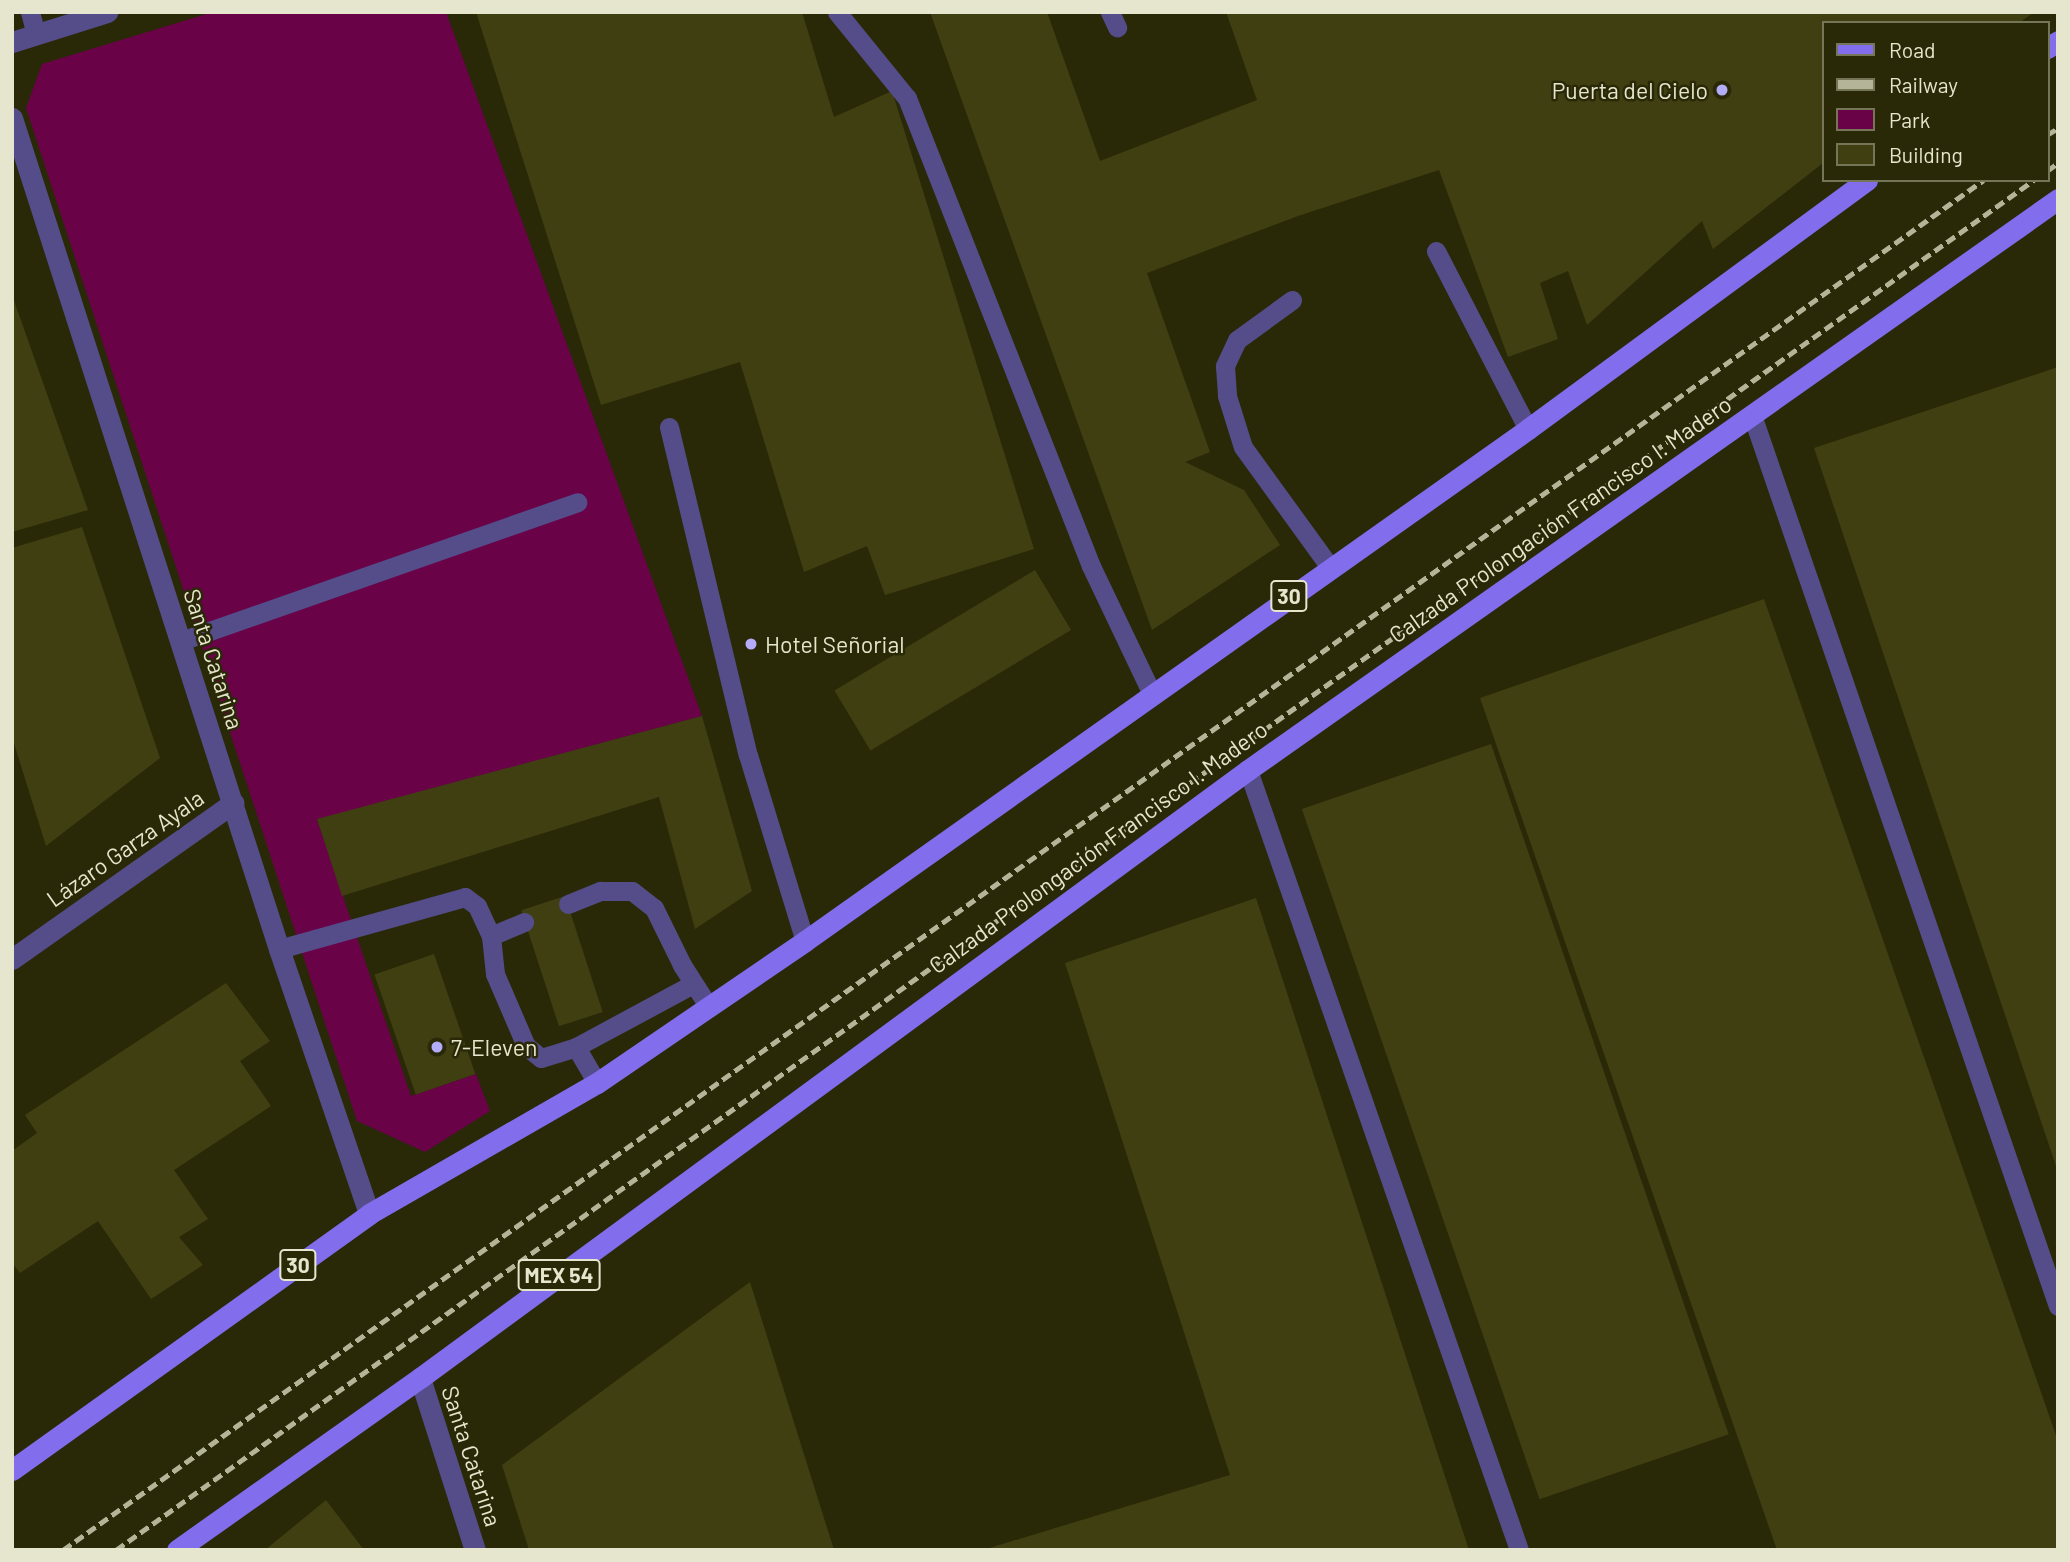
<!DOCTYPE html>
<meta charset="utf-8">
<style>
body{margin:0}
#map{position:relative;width:2070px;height:1562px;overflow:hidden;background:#2a2907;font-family:Barlow,sans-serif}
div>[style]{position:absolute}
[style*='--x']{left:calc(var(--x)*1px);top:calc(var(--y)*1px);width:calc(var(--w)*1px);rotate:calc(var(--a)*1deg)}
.green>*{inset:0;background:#690247}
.building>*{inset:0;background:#403f12;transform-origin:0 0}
.lane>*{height:19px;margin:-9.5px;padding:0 9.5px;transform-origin:9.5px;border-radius:9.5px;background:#544d8a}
.street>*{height:21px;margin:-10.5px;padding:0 10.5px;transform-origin:10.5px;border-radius:10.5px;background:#544d8a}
.primary>*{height:21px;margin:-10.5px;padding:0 10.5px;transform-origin:10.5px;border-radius:10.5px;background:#826ded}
.rail>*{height:5px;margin-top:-2.5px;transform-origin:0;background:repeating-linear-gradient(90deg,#b4b499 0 10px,transparent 0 15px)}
.dots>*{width:19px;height:19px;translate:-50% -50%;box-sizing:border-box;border:4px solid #2a2907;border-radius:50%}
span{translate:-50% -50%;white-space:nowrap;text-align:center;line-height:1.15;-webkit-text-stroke:5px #2a2907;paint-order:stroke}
.shield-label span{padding:2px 5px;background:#2a2907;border:2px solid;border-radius:5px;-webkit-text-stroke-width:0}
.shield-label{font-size:21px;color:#e6e6ce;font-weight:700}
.poi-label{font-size:23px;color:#e6e6ce}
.right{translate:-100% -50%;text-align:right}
.left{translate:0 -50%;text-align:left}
.street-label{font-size:23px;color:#e6e6ce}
.frame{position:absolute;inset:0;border:14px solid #e6e6ce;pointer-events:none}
.legend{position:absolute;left:1822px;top:21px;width:228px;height:161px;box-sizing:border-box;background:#2a2907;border:2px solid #757557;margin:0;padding:9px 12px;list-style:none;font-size:21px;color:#e6e6ce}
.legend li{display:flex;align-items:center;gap:14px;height:35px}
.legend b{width:35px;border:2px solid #757557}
</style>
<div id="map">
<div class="green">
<i style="clip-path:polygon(213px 12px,446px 12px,702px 716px,317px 820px,411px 1096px,476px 1074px,490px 1111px,425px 1152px,357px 1121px,26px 108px,42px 64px)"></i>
</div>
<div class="building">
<i style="clip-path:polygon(476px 12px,802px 12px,834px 117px,892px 91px,1034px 549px,885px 595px,867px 546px,804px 572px,740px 362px,601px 405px)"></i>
<i style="clip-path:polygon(930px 12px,1047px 12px,1100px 161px,1257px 100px,1226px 12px,2034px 12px,2019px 23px,1823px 23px,1823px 163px,1713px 249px,1702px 221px,1587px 325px,1568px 271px,1540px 283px,1558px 339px,1508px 357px,1439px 170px,1298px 216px,1147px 273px,1210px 452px,1185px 462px,1244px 490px,1280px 545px,1152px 630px)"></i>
<i style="clip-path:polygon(12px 295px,88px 510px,12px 532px)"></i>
<i style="clip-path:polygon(2058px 367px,2058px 1169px,2057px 1169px,1814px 448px)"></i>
<i style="clip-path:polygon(82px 527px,160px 758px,46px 846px,12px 737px,12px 548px)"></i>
<i style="left:1035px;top:570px;width:70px;height:234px;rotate:59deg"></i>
<i style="clip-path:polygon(1764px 599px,2058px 1441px,2058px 1550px,1777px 1550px,1480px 698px)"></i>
<i style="clip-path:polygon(702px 716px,752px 891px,695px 929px,659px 797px,342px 896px,317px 819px)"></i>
<i style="left:1491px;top:744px;width:730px;height:200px;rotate:71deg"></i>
<i style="left:565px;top:896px;width:122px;height:46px;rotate:72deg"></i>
<i style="clip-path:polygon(1256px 898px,1469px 1550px,983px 1550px,1230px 1475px,1065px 963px)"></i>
<i style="left:434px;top:954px;width:127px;height:63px;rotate:71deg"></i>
<i style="clip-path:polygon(226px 983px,270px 1041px,240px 1061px,271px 1106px,174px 1170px,208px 1219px,179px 1237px,203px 1265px,151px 1299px,98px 1221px,20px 1273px,12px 1263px,12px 1151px,37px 1133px,25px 1115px)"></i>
<i style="clip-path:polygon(750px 1282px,834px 1550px,529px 1550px,502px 1465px)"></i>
<i style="clip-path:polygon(326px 1500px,364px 1550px,265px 1550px)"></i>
</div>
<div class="lane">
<i style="--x:30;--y:12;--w:23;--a:75"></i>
<i style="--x:837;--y:12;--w:111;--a:50.9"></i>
<i style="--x:907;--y:98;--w:503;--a:68.54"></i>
<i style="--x:1091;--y:566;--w:140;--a:64.5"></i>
<i style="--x:1110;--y:12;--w:17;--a:65"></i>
<i style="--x:1436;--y:251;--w:200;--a:62.7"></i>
<i style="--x:1292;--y:300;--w:68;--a:144"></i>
<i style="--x:1237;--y:340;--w:29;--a:115"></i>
<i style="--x:1225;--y:366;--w:30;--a:86"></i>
<i style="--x:1227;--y:396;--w:53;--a:72.6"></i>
<i style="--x:1243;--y:447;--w:148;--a:54.1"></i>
<i style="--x:1752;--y:415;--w:942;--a:71.05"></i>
<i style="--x:669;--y:427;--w:337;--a:76.5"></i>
<i style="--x:748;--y:755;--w:195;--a:73"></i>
<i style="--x:181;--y:641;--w:420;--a:-19.3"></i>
<i style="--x:1248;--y:770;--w:826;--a:70.84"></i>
<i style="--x:568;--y:904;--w:35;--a:-22"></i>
<i style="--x:600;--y:891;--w:32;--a:0"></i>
<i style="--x:632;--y:891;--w:28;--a:38"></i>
<i style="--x:654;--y:908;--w:64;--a:63.8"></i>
<i style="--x:682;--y:965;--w:50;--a:57.3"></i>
<i style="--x:491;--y:936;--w:36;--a:-23"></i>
<i style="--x:279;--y:949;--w:193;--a:-15.6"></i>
<i style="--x:465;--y:897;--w:15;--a:37"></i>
<i style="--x:477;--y:906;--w:33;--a:65"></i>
<i style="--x:491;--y:936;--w:38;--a:84"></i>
<i style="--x:495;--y:974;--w:78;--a:66.7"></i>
<i style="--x:526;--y:1046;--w:19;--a:39"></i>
<i style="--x:541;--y:1058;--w:37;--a:-17"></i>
<i style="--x:576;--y:1047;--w:133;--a:-28.3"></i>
<i style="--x:576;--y:1047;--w:42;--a:59.7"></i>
</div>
<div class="street">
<i style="--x:12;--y:42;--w:100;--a:-17.5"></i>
<i style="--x:12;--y:118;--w:873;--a:72.19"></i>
<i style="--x:279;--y:949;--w:280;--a:71.2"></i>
<i style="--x:12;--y:959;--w:271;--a:-35.2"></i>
<i style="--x:420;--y:1378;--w:181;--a:72.3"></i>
</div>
<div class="primary">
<i style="--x:2047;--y:48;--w:13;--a:-32"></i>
<i style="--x:12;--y:1470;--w:439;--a:-35.6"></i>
<i style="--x:369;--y:1214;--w:263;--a:-29.9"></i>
<i style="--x:597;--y:1083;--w:252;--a:-34.3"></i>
<i style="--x:805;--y:941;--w:886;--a:-35.3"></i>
<i style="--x:1528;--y:429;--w:421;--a:-36.3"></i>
<i style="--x:177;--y:1550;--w:298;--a:-35.3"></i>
<i style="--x:420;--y:1378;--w:1027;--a:-36.29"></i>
<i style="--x:1248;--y:770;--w:991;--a:-35.18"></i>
</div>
<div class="rail">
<i style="--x:2047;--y:135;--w:13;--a:-32"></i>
<i style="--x:2047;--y:171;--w:14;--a:-36"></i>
<i style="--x:63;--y:1550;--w:2359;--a:-35.5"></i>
<i style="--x:116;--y:1550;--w:2357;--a:-35.54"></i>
</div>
<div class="dots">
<i style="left:1722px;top:90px;background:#b3adf9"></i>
<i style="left:751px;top:644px;background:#b3adf9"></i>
<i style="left:437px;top:1047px;background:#b3adf9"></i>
</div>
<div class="shield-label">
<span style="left:1289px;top:596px">30</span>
<span style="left:298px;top:1265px">30</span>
<span style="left:559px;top:1275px">MEX 54</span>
</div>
<div class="poi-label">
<span class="right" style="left:1708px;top:90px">Puerta del Cielo</span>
<span class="left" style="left:765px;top:644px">Hotel Señorial</span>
<span class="left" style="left:451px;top:1047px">7-Eleven</span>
</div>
<div class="street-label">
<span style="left:1560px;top:519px;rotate:-35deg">Calzada Prolongación Francisco I. Madero</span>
<span style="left:214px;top:659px;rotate:72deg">Santa Catarina</span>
<span style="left:1098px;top:847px;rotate:-36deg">Calzada Prolongación Francisco I. Madero</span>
<span style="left:125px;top:848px;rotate:-35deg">Lázaro Garza Ayala</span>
<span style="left:472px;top:1456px;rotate:72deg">Santa Catarina</span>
</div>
<div class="frame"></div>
<ul class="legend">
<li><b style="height:9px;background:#826ded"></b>Road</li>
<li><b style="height:9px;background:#b4b499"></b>Railway</li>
<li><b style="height:19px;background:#690247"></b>Park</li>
<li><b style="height:19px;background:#403f12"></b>Building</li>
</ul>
</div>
